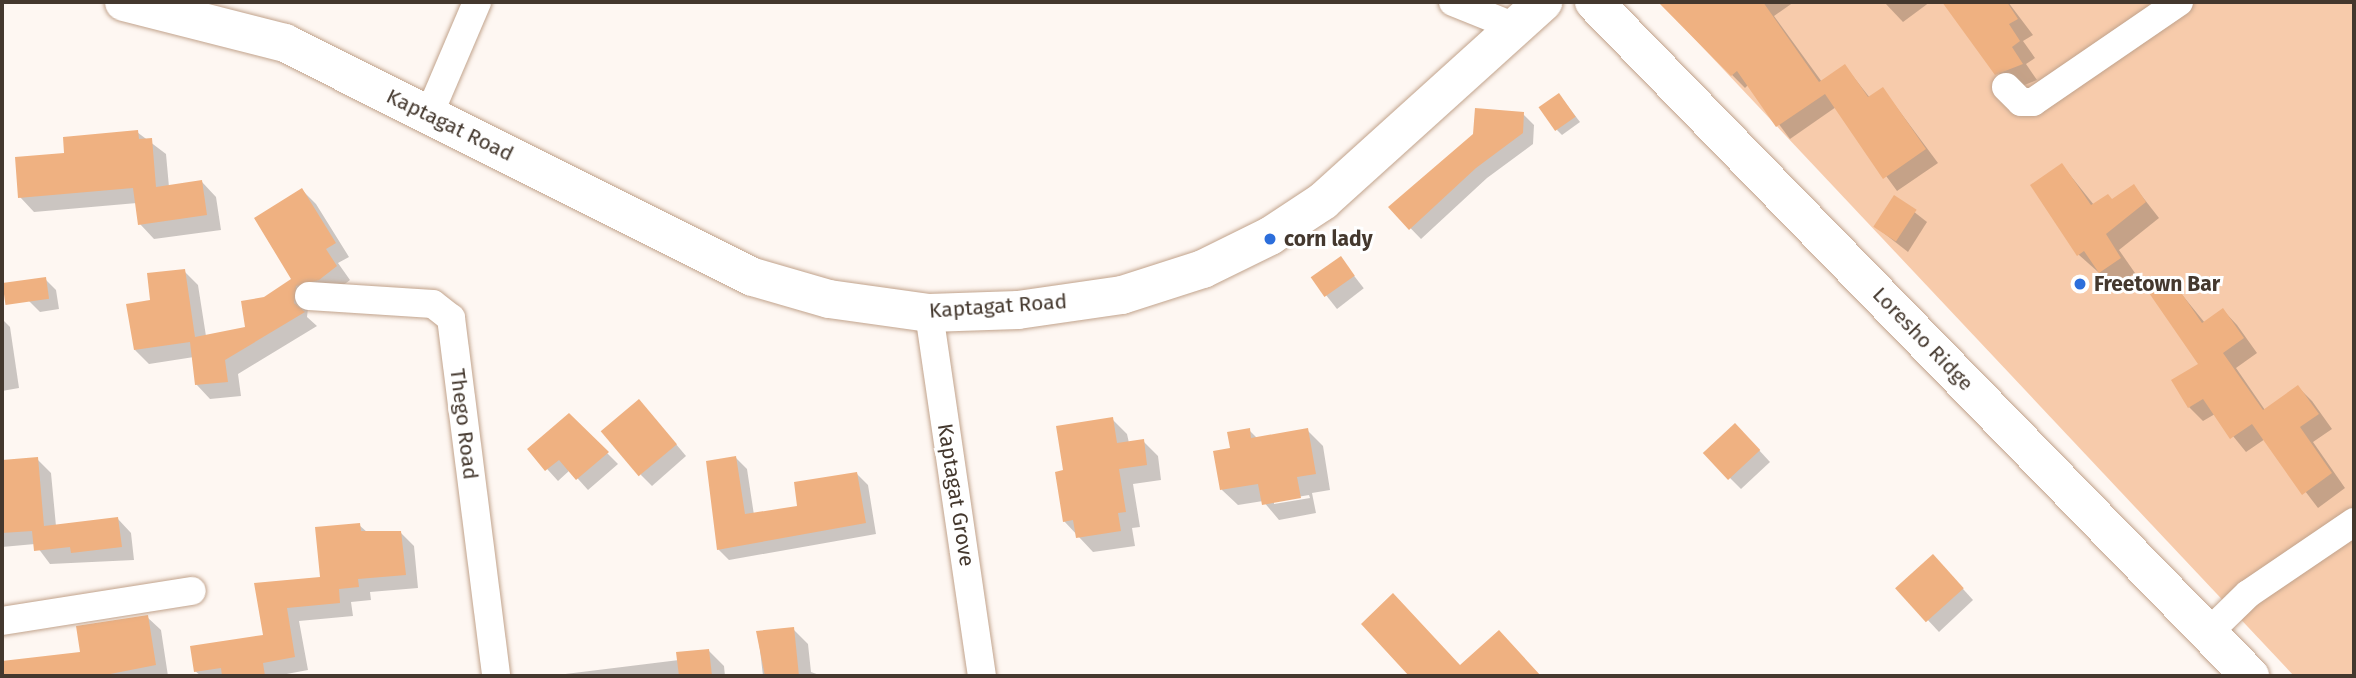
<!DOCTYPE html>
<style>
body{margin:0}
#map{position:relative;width:2356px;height:678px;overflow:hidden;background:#fef7f2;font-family:"Fira Sans",sans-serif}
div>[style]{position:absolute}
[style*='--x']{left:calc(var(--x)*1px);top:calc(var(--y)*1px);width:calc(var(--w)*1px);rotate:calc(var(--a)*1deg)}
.green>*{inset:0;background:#f7cbab}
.shadow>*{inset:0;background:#0003;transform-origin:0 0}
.building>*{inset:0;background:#efb181;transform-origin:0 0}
.roads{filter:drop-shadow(0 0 2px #c1a38c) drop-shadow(0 0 2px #c1a38c)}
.minor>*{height:28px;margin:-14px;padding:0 14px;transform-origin:14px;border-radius:14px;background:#fff}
.secondary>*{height:38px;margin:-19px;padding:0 19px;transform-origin:19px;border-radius:19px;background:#fff}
.dots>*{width:19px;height:19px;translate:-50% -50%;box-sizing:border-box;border:4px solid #fff;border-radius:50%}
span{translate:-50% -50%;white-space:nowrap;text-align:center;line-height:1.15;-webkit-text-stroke:6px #fff;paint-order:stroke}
.street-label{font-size:21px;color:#44382e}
.poi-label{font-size:21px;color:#44382e;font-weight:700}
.left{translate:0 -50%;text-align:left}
.frame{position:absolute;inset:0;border:4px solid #44382e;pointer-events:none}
</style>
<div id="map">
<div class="green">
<i style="clip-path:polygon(1660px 2px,2354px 2px,2354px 676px,2294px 676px)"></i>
</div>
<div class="shadow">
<i style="clip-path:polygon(1660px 2px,1794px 2px,1774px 16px,1822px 82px,1845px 66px,1870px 98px,1883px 89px,1938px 163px,1897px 191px,1836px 107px,1790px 139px,1749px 84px,1745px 88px)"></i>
<i style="clip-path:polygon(1884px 2px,1930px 2px,1903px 22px)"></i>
<i style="clip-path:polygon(1944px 2px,2008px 2px,2033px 35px,2023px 41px,2035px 58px,2026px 64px,2037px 80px,2012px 90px)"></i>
<i style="clip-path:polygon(1564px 101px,1580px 122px,1562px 135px,1557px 130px)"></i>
<i style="clip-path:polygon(1523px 114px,1534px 125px,1533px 144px,1487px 178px,1421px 239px,1391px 208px)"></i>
<i style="clip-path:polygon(137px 132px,166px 154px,169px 187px,202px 182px,216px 197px,221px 230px,154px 239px,140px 224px,137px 203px,34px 212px,20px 197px,66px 155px)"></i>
<i style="clip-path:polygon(2062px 165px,2094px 205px,2113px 201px,2134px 186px,2159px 218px,2119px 250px,2135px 273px,2115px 287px,2079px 255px,2032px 185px)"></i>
<i style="clip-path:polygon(302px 190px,316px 204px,349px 257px,338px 263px,350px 280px,333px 293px,309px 300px,307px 317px,317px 326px,238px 374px,241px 396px,210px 399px,196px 384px,194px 357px,149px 364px,135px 350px,152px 301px,184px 271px,198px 285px,206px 336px,247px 329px,265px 299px,294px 280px)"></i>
<i style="clip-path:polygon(1895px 197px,1927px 222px,1908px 252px,1876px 227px)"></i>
<i style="left:1341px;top:259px;width:37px;height:34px;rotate:52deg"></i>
<i style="clip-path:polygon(45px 279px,56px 290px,59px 309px,40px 312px,29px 301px)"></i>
<i style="clip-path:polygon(2170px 280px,2205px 323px,2223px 310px,2237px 325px,2257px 353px,2236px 368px,2265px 410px,2298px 387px,2312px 401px,2332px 429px,2313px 442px,2345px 488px,2318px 508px,2265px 439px,2246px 452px,2215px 414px,2203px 421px,2189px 407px,2200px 364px)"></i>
<i style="clip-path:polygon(2px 319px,10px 327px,19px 388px,2px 391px)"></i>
<i style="clip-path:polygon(650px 413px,686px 456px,652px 486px,641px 475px)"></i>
<i style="clip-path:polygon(569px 415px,618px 464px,588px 490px,570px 470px,558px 481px,529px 449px)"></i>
<i style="clip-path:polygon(1112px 419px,1127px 434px,1129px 443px,1143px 441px,1158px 456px,1161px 480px,1133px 484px,1140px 527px,1132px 528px,1135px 546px,1093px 552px,1064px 521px,1065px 472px)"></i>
<i style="clip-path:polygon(evenodd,1249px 430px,1258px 439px,1307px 430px,1323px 446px,1330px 490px,1312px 493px,1316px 513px,1279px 520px,1263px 501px,1238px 505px,1222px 490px,1232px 449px,1249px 430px,1309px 495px,1310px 498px,1274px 504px,1274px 501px,1309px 495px)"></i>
<i style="clip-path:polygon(1746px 436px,1770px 462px,1741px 489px,1705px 453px)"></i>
<i style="clip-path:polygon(736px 458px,747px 469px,754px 515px,799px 508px,857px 474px,868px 485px,876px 534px,729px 560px,718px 549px)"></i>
<i style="clip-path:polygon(37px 459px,51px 473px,56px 526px,118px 519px,131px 533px,134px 560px,50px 564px,35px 544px,2px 547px,2px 462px)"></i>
<i style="clip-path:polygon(359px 525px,367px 532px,401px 533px,414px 546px,418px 588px,370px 592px,371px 600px,351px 602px,353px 616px,299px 621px,308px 670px,276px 676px,201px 676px,195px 671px,265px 636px,256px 585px,322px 579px)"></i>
<i style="clip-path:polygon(1944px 568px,1973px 600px,1939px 632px,1899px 589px)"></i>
<i style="clip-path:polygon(147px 617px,161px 630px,168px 676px,40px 676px,38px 658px,82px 654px)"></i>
<i style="clip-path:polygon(793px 629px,808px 644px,811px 672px,822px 676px,763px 676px,758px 633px)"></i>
<i style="clip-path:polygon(709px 651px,724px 666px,725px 676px,549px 676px,679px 660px)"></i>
</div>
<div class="building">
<i style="clip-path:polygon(1658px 2px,1763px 2px,1819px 82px,1845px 64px,1868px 97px,1883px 87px,1926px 149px,1883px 179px,1825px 94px,1776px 127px,1737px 71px,1731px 76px)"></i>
<i style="clip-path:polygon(1942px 2px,2007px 2px,2018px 19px,2009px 24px,2020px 41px,2012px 47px,2023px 64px,1995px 75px)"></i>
<i style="left:1559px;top:93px;width:29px;height:25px;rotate:55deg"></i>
<i style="clip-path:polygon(1475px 108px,1524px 112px,1523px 133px,1476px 168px,1409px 230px,1388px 207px,1473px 134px)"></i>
<i style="clip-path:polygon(138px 130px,139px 139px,152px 138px,156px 187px,202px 180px,207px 215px,138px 225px,133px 188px,18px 198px,15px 157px,64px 153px,63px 137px)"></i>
<i style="clip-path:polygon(2062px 163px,2091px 205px,2108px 194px,2112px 199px,2134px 184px,2146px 202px,2106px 234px,2121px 258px,2099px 273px,2084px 251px,2077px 256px,2030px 185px)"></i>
<i style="clip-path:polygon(302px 188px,336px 243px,326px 249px,337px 266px,319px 280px,296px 286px,294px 303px,305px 312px,225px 360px,228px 382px,195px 385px,190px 342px,134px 350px,126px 304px,150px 300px,147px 273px,185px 269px,195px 337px,245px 327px,241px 301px,264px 297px,291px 279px,254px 218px)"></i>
<i style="left:1894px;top:195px;width:27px;height:38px;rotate:33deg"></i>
<i style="left:1341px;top:256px;width:24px;height:37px;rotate:55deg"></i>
<i style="left:46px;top:277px;width:22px;height:44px;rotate:82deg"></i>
<i style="clip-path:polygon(2171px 278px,2202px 323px,2223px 308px,2244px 338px,2223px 353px,2263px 410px,2298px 385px,2319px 414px,2300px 427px,2332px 473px,2302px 495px,2252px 424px,2230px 439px,2203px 399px,2188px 408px,2171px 380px,2198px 364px,2149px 293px)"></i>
<i style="left:639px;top:399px;width:59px;height:50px;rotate:50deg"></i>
<i style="clip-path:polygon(569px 413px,609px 452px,576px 480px,559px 460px,545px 471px,527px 449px)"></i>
<i style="clip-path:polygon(1113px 417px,1117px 443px,1144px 439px,1147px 465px,1119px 469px,1126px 512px,1118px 513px,1121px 531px,1076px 538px,1073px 520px,1063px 522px,1055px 472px,1063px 470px,1056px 426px)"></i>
<i style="left:1735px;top:423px;width:37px;height:44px;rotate:47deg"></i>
<i style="clip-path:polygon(1250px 428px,1251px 438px,1308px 428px,1316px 474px,1297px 477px,1301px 498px,1262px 505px,1258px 484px,1220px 490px,1213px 451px,1230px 448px,1227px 432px)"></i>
<i style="clip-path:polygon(736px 456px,745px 514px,797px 506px,794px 482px,857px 472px,866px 523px,717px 550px,706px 461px)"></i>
<i style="clip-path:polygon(38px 457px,44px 526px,118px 517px,122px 547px,71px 553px,70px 547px,34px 551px,32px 531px,2px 533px,2px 460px)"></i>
<i style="clip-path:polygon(360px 523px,361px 531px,401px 531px,406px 575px,358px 579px,359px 587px,339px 589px,340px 603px,287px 608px,295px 657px,263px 663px,265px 676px,222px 676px,221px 668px,194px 672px,190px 646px,263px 635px,254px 583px,320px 577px,315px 527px)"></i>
<i style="left:1933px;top:554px;width:46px;height:51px;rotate:48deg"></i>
<i style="clip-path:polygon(1393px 593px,1460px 665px,1499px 630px,1541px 676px,1409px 676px,1361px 624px)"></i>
<i style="clip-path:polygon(148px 615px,156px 665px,100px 676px,2px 676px,2px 661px,80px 652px,76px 626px)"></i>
<i style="clip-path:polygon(794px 627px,799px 676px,765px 676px,756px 631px)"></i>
<i style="clip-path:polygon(709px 649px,712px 676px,679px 676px,676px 652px)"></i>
</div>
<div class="roads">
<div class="minor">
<i style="--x:1453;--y:2;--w:67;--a:22"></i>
<i style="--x:2006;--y:87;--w:21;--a:45"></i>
<i style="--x:2021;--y:102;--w:12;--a:0"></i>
<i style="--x:2033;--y:102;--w:177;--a:-34.4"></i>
<i style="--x:428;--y:117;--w:125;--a:-66.9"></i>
<i style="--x:309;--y:296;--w:124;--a:3.7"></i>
<i style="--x:433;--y:304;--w:23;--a:38"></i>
<i style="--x:451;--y:318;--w:361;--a:82.8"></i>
<i style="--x:929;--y:313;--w:367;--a:81.7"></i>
<i style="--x:2;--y:621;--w:192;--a:-9"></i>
<i style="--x:2208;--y:633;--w:56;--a:-44.3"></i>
<i style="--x:2248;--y:594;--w:128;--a:-34.2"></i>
</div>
<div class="secondary">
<i style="--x:124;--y:2;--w:166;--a:14.3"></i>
<i style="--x:285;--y:43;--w:523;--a:26.57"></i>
<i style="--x:753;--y:277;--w:79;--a:16.1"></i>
<i style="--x:829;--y:299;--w:101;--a:8"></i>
<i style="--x:929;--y:313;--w:89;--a:-1.9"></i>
<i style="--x:1018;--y:310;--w:105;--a:-8.2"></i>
<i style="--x:1122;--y:295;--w:85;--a:-17.8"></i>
<i style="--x:1203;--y:269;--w:75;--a:-26.2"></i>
<i style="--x:1270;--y:236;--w:64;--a:-33.4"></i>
<i style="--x:1323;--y:201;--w:297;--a:-42.1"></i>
<i style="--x:1594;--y:2;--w:941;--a:45.78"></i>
</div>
</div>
<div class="dots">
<i style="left:1270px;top:239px;background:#2c6edb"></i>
<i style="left:2080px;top:284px;background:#2c6edb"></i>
</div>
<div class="street-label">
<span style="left:450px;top:125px;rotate:26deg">Kaptagat Road</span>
<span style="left:998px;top:306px;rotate:-4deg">Kaptagat Road</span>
<span style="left:1923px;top:339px;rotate:46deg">Loresho Ridge</span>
<span style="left:464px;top:424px;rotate:83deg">Thego Road</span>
<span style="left:956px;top:495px;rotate:81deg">Kaptagat Grove</span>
</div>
<div class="poi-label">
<span class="left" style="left:1284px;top:239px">corn lady</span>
<span class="left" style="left:2094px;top:284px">Freetown Bar</span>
</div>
<div class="frame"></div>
</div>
